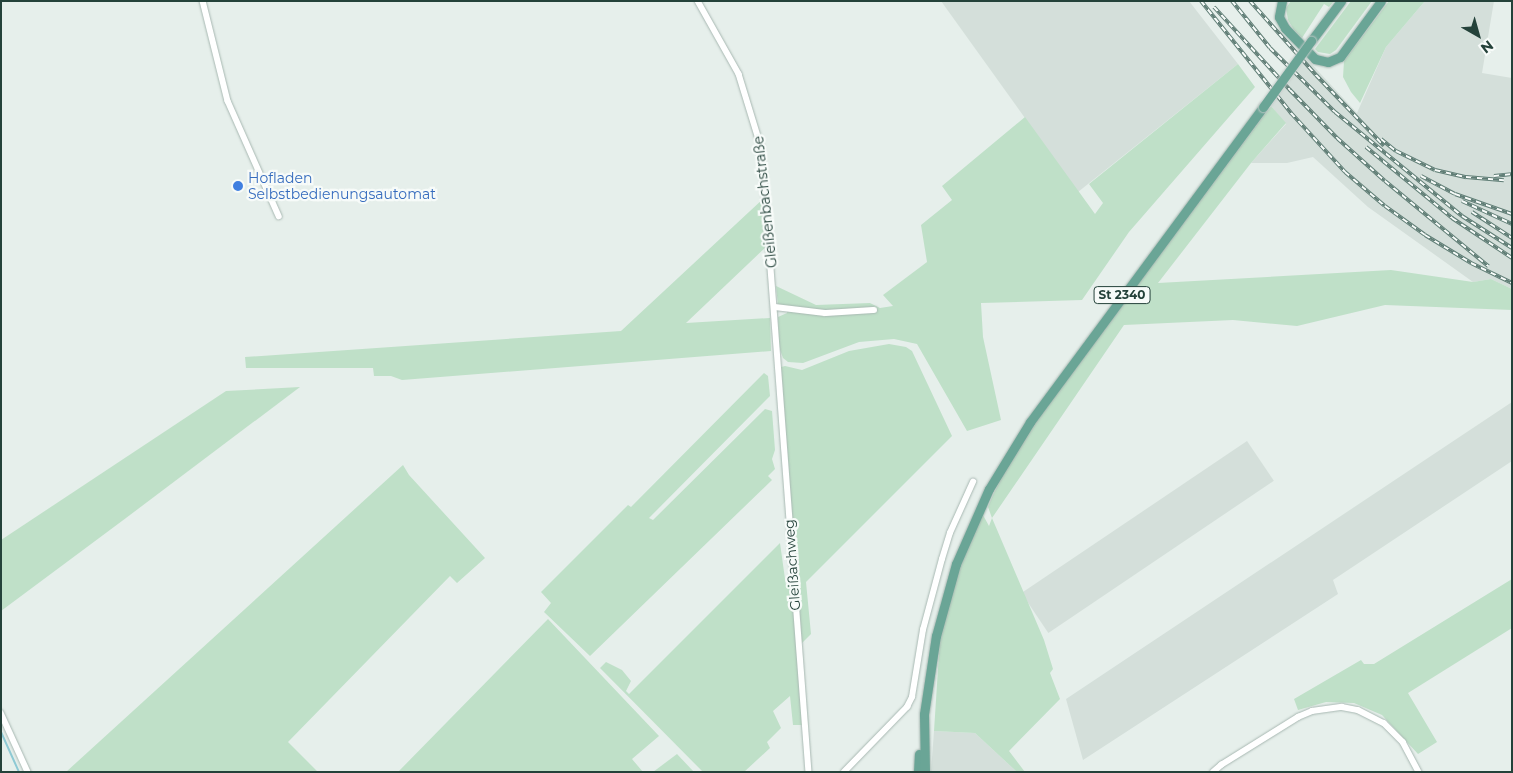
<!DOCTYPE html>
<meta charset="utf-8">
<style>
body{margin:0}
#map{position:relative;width:1513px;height:773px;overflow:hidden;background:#e6efeb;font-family:Montserrat,sans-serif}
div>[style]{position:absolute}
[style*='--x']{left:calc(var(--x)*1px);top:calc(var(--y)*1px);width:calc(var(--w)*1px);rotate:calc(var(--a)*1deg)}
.built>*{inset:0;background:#d4dfda;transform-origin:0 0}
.green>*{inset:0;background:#bfe0c8}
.stream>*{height:2px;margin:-1px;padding:0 1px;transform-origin:1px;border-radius:1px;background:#8ec9d4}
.roads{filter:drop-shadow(0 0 1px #a8b8b2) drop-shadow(0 0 1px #a8b8b2)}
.minor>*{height:5.5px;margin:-2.75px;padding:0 2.75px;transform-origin:2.75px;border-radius:2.75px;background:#fff}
.primary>*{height:9px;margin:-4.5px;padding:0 4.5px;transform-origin:4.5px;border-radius:4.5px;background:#6aa596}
.rail>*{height:4px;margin-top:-2px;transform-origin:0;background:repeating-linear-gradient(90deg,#f7fbf9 0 5.5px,#5f7d75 0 11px);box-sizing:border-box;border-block:1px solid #5f7d75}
.bridges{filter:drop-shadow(0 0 1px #c2cac8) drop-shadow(0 0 1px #c2cac8)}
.primary-bridge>*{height:9px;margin:-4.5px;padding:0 4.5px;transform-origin:4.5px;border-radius:4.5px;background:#6aa596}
.dots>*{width:14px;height:14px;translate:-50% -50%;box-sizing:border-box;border:2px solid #f7fbf9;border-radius:50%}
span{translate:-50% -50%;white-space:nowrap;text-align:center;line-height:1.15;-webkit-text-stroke:4.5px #f7fbf9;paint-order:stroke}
.shield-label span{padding:1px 4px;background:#f7fbf9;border:1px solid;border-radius:4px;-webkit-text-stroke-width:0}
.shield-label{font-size:12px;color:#24423a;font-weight:700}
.shop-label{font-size:14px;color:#366cbe}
.left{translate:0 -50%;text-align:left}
.street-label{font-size:14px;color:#24423a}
.frame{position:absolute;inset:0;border:2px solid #24423a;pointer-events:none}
.north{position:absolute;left:1453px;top:10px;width:50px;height:50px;-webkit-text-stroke:4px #f7fbf9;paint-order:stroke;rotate:142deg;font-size:14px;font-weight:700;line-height:20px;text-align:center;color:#24423a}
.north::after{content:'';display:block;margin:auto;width:18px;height:22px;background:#24423a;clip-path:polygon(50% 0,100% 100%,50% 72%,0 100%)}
</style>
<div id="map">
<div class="built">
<i style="clip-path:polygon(941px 1px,1189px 1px,1238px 64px,1078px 192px)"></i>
<i style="clip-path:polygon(1425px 1px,1494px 1px,1482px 73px,1512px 78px,1512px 289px,1491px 279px,1473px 282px,1368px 207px,1313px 157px,1287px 163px,1251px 163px,1286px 124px,1271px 106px,1306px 58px,1357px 113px,1386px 47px)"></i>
<i style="clip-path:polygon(1512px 402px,1512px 461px,1333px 580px,1338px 594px,1083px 760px,1066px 699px)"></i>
<i style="left:1247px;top:441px;width:48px;height:272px;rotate:56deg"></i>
<i style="clip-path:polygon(934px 731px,975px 733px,1017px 772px,931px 772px)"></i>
</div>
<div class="green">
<i style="clip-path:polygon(1291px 1px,1334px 1px,1329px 7px,1324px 4px,1302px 38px,1294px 30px,1288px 20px,1286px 8px)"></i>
<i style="clip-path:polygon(1351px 1px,1372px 1px,1336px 50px,1330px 54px,1318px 52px,1315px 49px)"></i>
<i style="clip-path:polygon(1389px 1px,1425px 1px,1386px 47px,1360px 103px,1351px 92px,1343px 77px,1344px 61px)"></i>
<i style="clip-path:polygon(1238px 64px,1255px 87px,1129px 232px,1082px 300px,981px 303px,983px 337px,1001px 420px,967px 431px,917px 344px,894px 339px,859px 342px,803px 363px,788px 362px,783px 358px,779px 347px,778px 317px,787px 313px,787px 307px,778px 305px,776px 286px,816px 305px,870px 303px,880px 308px,893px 306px,883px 295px,927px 262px,921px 225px,952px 200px,942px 186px,1025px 117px,1095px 214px,1103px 203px,1089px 184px)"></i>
<i style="clip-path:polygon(1271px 106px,1286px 123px,1251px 163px,1158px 283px,1391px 270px,1473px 282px,1491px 279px,1512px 289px,1512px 310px,1385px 305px,1297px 326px,1233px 320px,1124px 325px,992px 518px,1044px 640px,1053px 669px,1050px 673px,1060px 699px,1009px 751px,1025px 772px,1017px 772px,975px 733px,934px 731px,940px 638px,951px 594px,964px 555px,983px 515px,989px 526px,992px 518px,988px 507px,993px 495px,1010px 461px,1034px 424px)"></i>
<i style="clip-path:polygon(764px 198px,768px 245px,686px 323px,770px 318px,771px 351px,402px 380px,391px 376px,374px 376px,373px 368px,246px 368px,245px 357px,621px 331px)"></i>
<i style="clip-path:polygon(889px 344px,906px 347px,912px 351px,952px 436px,806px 582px,811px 634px,802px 643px,781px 367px,785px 366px,802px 370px,849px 351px)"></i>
<i style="clip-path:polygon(764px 373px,768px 376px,770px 396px,649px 518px,653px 520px,765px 409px,772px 411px,775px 450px,772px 459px,775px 469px,768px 476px,772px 480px,590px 656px,544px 612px,551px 603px,541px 592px,628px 505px,631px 507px)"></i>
<i style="clip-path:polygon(300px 387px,122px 521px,1px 611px,1px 540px,226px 391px)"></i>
<i style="clip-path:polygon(403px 465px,409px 475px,485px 558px,457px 583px,450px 576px,288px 742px,318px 772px,66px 772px)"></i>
<i style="clip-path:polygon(780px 543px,786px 586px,792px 580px,802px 725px,793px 725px,790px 696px,773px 711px,781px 728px,767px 742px,770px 748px,744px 772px,703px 772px,600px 668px,606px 662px,622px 670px,631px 681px,626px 691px,629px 694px)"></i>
<i style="clip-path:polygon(1512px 579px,1512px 628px,1408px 693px,1437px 742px,1418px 754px,1382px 715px,1354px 703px,1326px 702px,1298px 710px,1294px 699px,1361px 660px,1364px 664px,1374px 664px)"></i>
<i style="clip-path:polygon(548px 619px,659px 736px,632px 759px,643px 772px,398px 772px)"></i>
<i style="clip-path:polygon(677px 754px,694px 772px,653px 772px)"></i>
</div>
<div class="stream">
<i style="--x:1;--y:732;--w:44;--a:65.8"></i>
</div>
<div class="roads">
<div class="minor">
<i style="--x:203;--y:1;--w:103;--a:76"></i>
<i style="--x:228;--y:101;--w:126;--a:66.1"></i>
<i style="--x:698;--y:1;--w:84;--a:60.7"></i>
<i style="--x:739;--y:74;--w:78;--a:73"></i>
<i style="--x:762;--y:149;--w:625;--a:85.69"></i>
<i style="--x:775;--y:307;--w:50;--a:6.8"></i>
<i style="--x:825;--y:313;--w:49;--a:-3.5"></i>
<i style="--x:1;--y:713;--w:65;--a:65.4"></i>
<i style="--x:844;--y:772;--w:91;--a:-45.9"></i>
<i style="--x:907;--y:707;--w:11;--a:-63"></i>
<i style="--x:912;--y:697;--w:68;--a:-80.7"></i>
<i style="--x:923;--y:630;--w:73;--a:-75"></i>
<i style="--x:942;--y:559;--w:27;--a:-73"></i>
<i style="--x:950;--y:533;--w:56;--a:-65.7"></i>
<i style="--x:1213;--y:772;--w:11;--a:-41"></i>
<i style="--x:1221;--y:765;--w:91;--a:-31.9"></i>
<i style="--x:1298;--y:717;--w:15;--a:-23"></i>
<i style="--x:1312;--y:711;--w:30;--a:-8"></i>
<i style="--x:1342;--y:707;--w:16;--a:11"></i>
<i style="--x:1358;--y:710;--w:29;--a:27"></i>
<i style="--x:1384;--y:723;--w:27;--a:45"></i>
<i style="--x:1403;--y:742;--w:34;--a:62"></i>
</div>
<div class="primary">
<i style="--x:1282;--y:1;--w:16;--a:101"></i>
<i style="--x:1279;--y:17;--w:13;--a:61"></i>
<i style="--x:1285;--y:28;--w:43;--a:45.9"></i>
<i style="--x:1315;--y:59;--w:13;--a:13"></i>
<i style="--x:1328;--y:62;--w:13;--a:-23"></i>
<i style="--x:1340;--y:57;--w:69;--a:-53.8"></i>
<i style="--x:1311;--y:41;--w:50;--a:-53.1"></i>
<i style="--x:918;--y:772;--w:18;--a:-87"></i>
<i style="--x:925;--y:772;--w:58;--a:-91"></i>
<i style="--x:924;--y:714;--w:79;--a:-81.3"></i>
<i style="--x:936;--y:636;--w:75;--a:-74.5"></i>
<i style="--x:956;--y:564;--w:82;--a:-66.3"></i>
<i style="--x:989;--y:489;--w:79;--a:-58.5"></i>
<i style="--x:1030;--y:422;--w:392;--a:-53.5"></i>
</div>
</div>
<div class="rail">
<i style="--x:1201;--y:1;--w:144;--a:51.2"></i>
<i style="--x:1291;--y:113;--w:80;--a:47.5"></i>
<i style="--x:1345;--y:172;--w:52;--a:40.4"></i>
<i style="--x:1385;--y:206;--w:49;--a:35.9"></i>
<i style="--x:1425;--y:235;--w:54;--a:31.3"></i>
<i style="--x:1471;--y:263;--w:46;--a:26"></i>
<i style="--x:1232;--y:1;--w:60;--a:51"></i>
<i style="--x:1270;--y:48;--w:91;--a:44.6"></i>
<i style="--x:1335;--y:112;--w:164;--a:39.3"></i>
<i style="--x:1462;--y:216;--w:59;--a:32.6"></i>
<i style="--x:1250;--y:1;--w:99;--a:48.3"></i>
<i style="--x:1316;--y:75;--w:98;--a:46.2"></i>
<i style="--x:1214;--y:7;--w:113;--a:47.5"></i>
<i style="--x:1290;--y:90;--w:67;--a:45.6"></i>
<i style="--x:1337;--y:138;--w:64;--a:41.9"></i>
<i style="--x:1385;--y:181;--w:134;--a:39.5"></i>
<i style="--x:1381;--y:139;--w:19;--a:39"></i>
<i style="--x:1396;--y:151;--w:43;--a:26"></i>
<i style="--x:1435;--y:170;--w:32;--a:13"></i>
<i style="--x:1466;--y:177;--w:38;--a:5"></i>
<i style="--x:1366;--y:147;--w:112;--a:39.5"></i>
<i style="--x:1452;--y:218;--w:72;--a:33.7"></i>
<i style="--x:1421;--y:176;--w:38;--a:28"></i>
<i style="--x:1455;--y:194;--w:60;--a:19.3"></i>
<i style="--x:1494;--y:176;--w:18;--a:-6"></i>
<i style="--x:1462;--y:201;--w:55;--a:24.7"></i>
<i style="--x:1472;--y:212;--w:48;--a:33"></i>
</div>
<div class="bridges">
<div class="primary-bridge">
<i style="--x:1263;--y:107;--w:82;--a:-54"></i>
</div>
</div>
<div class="dots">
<i style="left:238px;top:186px;background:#3f7fe0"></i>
</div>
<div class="shield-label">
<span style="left:1122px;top:295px">St 2340</span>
</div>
<div class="shop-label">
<span class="left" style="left:248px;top:186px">Hofladen<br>Selbstbedienungsautomat</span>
</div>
<div class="street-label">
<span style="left:765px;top:202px;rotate:-96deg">Gleißenbachstraße</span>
<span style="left:792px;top:565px;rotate:-94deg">Gleißachweg</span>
</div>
<div class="frame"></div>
<div class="north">N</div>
</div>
